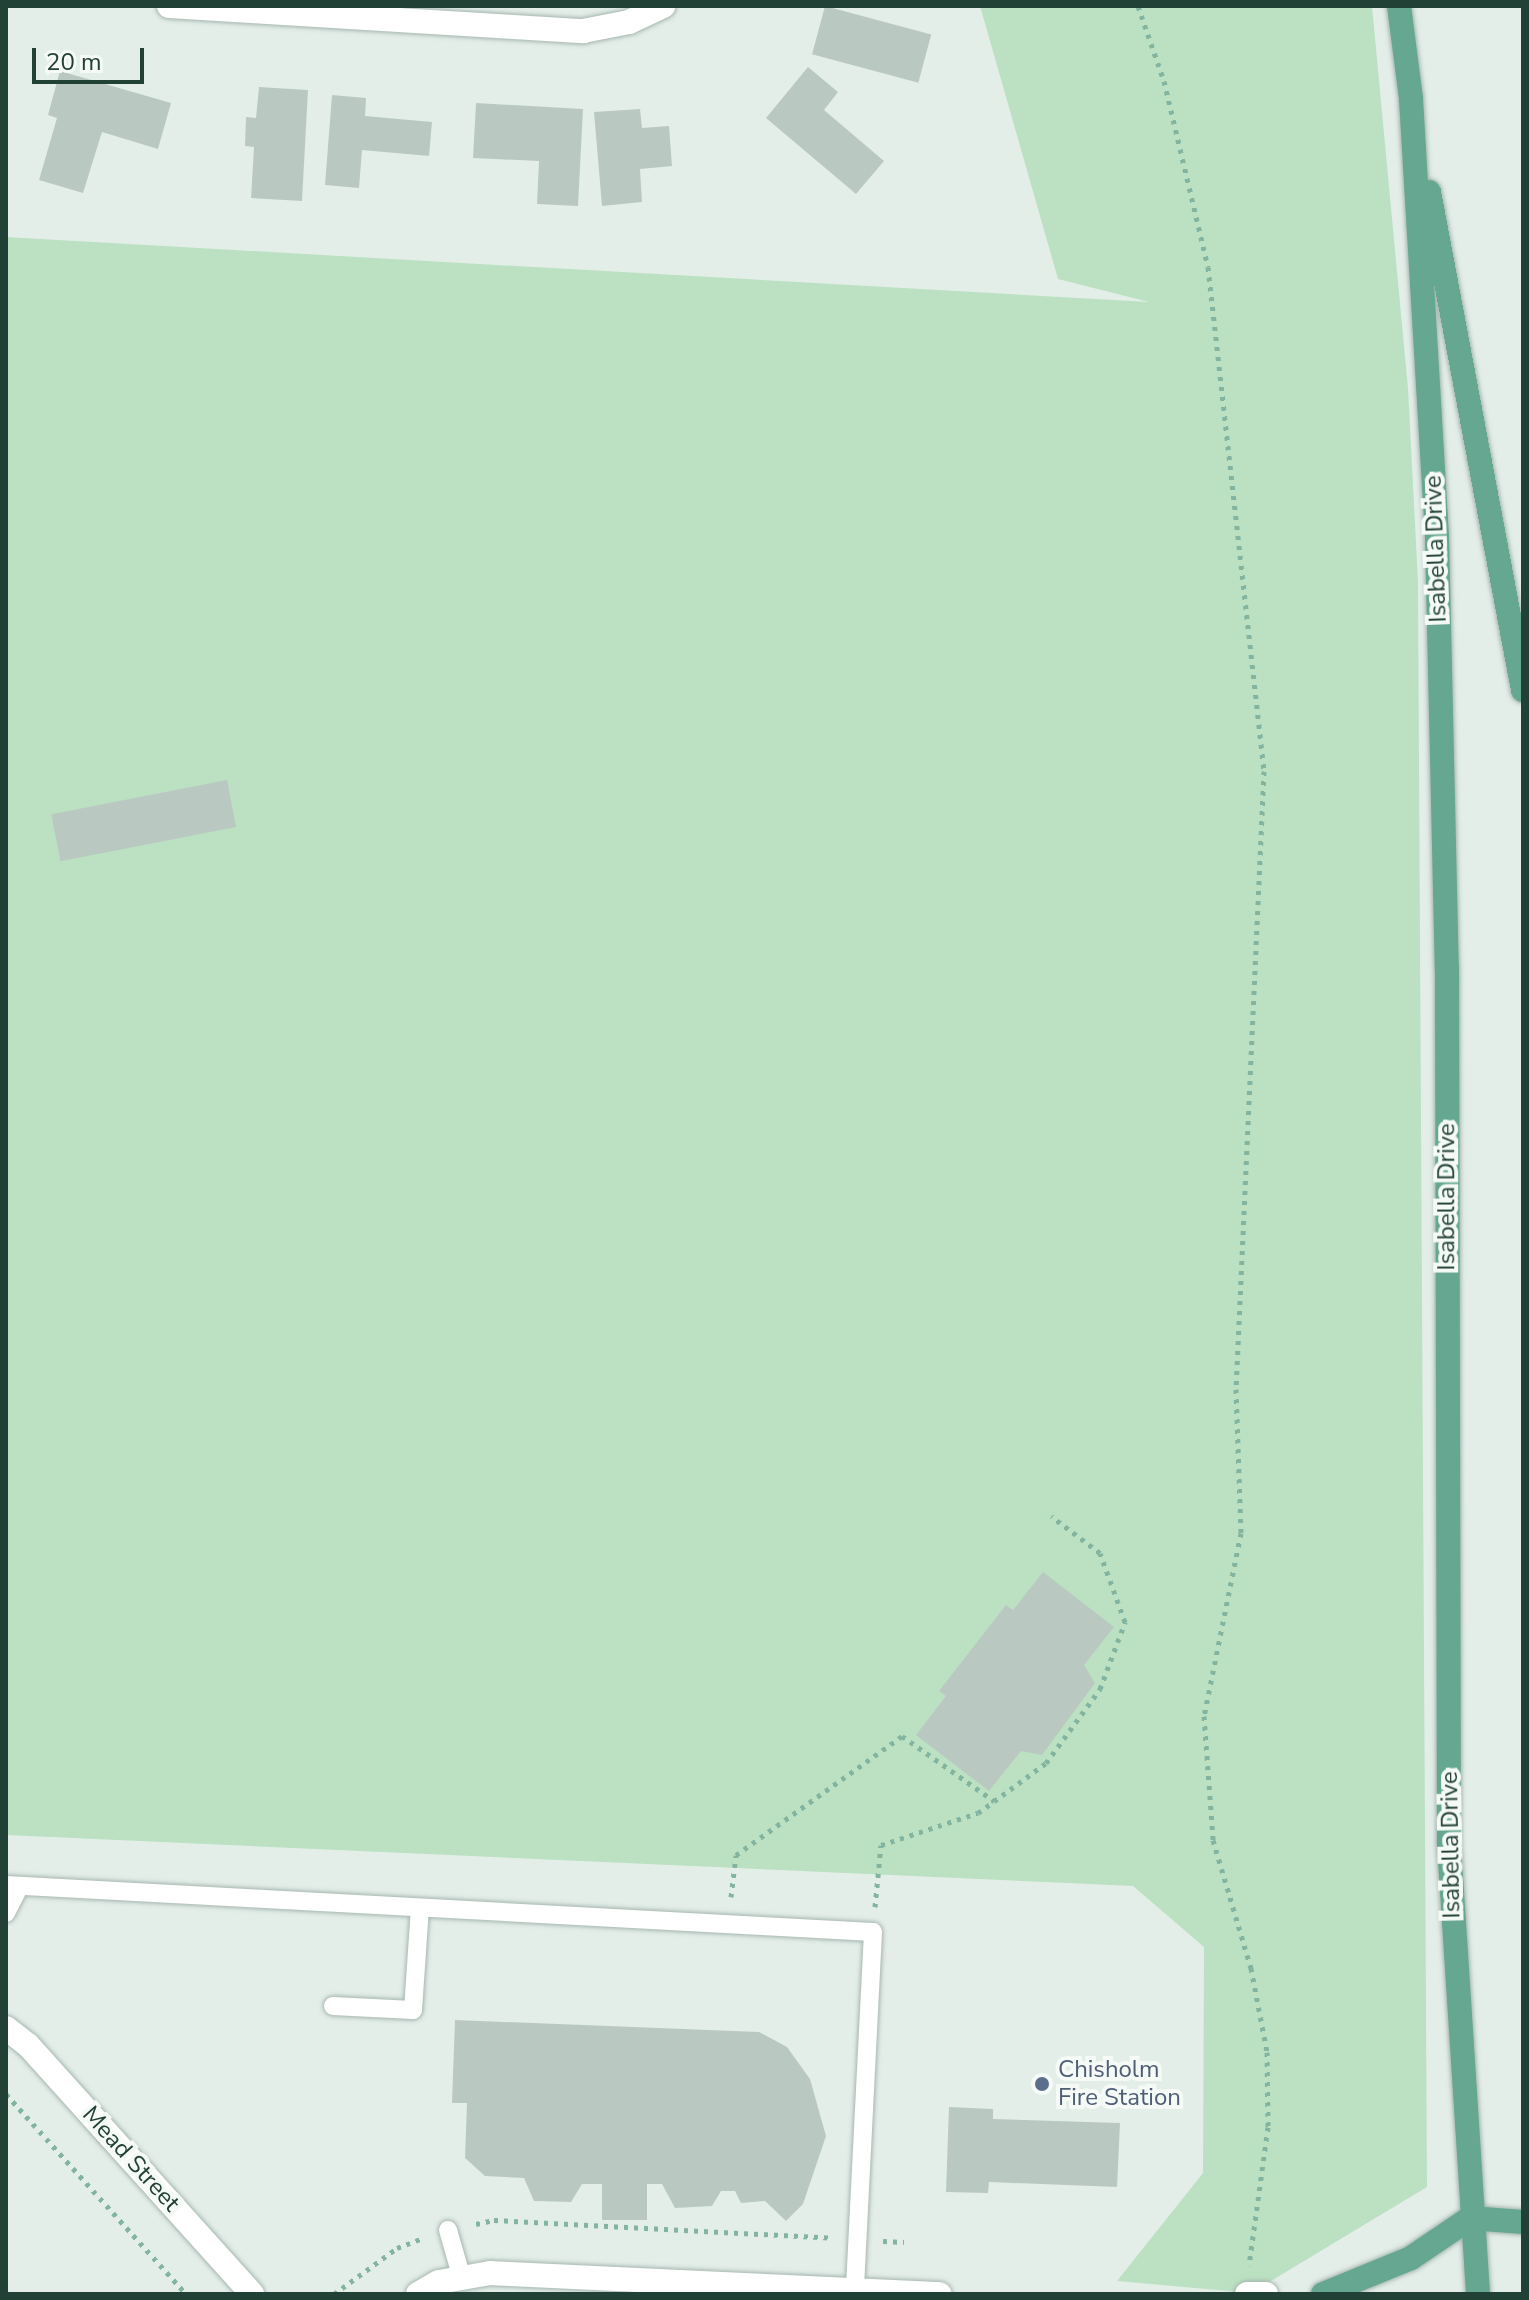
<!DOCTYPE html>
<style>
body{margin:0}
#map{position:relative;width:1529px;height:2300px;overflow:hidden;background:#e4eee9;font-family:"Nunito Sans",sans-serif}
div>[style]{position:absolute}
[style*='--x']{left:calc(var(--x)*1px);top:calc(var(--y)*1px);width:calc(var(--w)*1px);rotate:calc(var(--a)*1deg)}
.green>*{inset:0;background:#bbe1c2}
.building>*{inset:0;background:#b9c9c1;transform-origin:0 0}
.path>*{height:5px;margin-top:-2.5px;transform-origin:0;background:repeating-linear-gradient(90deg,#82b4a0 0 4px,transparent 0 10px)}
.roads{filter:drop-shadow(0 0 2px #a6b7b0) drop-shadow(0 0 2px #a6b7b0)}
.service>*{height:18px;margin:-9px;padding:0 9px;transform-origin:9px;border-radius:9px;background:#fff}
.minor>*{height:24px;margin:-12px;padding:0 12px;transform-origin:12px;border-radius:12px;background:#fff}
.primary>*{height:24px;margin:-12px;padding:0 12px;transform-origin:12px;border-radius:12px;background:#65a790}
.dots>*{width:22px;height:22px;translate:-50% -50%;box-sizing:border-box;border:4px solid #f5faf7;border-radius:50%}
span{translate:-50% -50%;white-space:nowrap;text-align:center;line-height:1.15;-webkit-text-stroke:8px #f5faf7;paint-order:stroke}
.street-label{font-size:24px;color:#224136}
.service-label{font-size:24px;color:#4e5e75}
.left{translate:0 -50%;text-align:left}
.frame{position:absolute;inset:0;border:8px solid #224136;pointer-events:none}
.scale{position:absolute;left:32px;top:48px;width:112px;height:36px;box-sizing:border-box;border:4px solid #224136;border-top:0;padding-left:10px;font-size:24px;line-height:28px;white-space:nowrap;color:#224136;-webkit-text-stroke:6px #f5faf7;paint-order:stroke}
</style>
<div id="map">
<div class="green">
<i style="clip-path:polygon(980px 6px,1372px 6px,1408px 388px,1418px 581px,1427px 2187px,1251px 2293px,1117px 2281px,1203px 2173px,1204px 1947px,1133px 1886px,6px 1835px,6px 237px,1149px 302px,1058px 279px)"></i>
</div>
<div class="building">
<i style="left:825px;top:6px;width:110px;height:50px;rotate:15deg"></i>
<i style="clip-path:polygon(808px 67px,838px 92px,824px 110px,884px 161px,856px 194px,766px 118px)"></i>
<i style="clip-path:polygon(60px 71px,171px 103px,158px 149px,102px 132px,83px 193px,39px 180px,57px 118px,48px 115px)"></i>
<i style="clip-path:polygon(259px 87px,308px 90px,302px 201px,251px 198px,254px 147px,245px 146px,246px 117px,256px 118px)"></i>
<i style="clip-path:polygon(332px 95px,366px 98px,365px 116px,432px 122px,429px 156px,362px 150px,359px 188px,325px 185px)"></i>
<i style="clip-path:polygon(476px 103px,583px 109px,578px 206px,537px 204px,539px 161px,473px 158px)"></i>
<i style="clip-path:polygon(640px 109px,642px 128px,669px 126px,672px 166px,640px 169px,642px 202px,602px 206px,594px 112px)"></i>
<i style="left:227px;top:780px;width:48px;height:179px;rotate:79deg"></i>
<i style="clip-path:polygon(1043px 1572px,1114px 1627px,1084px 1665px,1095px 1683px,1042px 1755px,1021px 1751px,989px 1791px,916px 1735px,946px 1696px,939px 1691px,1006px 1605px,1013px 1610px)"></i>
<i style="clip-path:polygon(455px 2020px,759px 2032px,787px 2047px,810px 2079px,826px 2136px,803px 2204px,786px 2221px,765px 2201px,741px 2203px,735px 2191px,721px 2191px,712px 2206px,675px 2208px,662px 2184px,647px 2184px,647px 2220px,602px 2220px,602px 2184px,582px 2184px,571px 2202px,534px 2201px,524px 2178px,485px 2176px,465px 2158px,467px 2103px,452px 2103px)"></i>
<i style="clip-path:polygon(949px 2107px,993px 2109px,993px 2119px,1120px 2123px,1117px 2187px,989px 2182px,988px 2193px,946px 2192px)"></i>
</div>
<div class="path">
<i style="--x:1138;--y:6;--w:79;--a:70.9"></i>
<i style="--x:1164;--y:81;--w:191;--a:76.7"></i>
<i style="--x:1208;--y:267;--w:507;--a:83.66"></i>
<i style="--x:1264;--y:771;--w:619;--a:92.59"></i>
<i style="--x:1236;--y:1389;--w:144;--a:88"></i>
<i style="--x:1241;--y:1533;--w:187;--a:101.4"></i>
<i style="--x:1204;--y:1716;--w:124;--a:85.8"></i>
<i style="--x:1213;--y:1840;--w:134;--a:73.5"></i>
<i style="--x:1251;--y:1968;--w:86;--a:79.2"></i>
<i style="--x:1267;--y:2052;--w:75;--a:89.2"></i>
<i style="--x:1268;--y:2127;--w:140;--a:97.8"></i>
<i style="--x:731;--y:1897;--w:42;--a:-83.2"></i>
<i style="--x:736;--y:1855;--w:204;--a:-35.6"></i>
<i style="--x:902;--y:1736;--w:113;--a:35.2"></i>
<i style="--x:875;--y:1907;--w:62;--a:-84.5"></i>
<i style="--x:881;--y:1845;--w:102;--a:-18.3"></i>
<i style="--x:978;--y:1813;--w:84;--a:-36.3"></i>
<i style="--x:1046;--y:1763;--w:92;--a:-53.9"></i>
<i style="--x:1100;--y:1689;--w:72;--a:-69.5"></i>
<i style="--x:1125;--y:1622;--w:73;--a:-109.9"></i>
<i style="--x:1100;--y:1553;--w:61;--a:-142.9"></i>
<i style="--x:6;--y:2094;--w:269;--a:48"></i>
<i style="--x:476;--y:2224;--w:18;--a:-13"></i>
<i style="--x:494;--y:2220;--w:339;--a:3"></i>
<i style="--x:883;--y:2241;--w:21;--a:3"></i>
<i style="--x:334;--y:2294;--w:78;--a:-36.1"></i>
<i style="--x:397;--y:2248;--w:28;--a:-21"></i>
</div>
<div class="roads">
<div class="service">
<i style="--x:6;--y:1885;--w:868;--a:3.1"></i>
<i style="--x:873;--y:1932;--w:358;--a:92.9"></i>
<i style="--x:6;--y:1913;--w:30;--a:-63"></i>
<i style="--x:333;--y:2006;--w:80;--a:2.9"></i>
<i style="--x:413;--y:2010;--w:102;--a:-86.1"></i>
<i style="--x:448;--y:2230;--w:47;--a:73.9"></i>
</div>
<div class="minor">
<i style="--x:169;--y:6;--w:415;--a:3.5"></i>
<i style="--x:583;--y:31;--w:47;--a:-11.1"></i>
<i style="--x:629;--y:22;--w:38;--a:-25"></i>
<i style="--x:6;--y:2028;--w:28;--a:38"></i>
<i style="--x:28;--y:2045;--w:335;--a:48"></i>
<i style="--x:418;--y:2294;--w:24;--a:-30"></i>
<i style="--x:439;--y:2282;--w:52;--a:-10"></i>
<i style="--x:490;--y:2273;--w:450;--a:2.7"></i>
<i style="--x:1247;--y:2294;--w:19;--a:0"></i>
</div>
<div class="primary">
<i style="--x:1399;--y:6;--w:94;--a:82.6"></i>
<i style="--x:1411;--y:99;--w:439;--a:86.6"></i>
<i style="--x:1437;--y:537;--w:432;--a:88.7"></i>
<i style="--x:1447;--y:969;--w:876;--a:89.87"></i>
<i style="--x:1449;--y:1845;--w:450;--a:86.3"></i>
<i style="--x:1429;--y:192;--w:507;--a:79.31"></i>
<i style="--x:1323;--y:2294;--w:95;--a:-22.2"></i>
<i style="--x:1411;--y:2258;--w:71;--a:-34.1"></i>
<i style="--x:1470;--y:2218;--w:53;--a:4.3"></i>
</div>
</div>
<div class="dots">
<i style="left:1042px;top:2084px;background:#5c6f8a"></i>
</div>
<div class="street-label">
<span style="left:1436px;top:549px;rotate:-92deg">Isabella Drive</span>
<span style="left:1447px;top:1197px;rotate:-90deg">Isabella Drive</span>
<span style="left:1451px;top:1845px;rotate:-91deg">Isabella Drive</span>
<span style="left:131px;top:2159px;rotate:48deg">Mead Street</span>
</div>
<div class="service-label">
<span class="left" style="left:1058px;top:2084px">Chisholm<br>Fire Station</span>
</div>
<div class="frame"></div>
<div class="scale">20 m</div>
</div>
